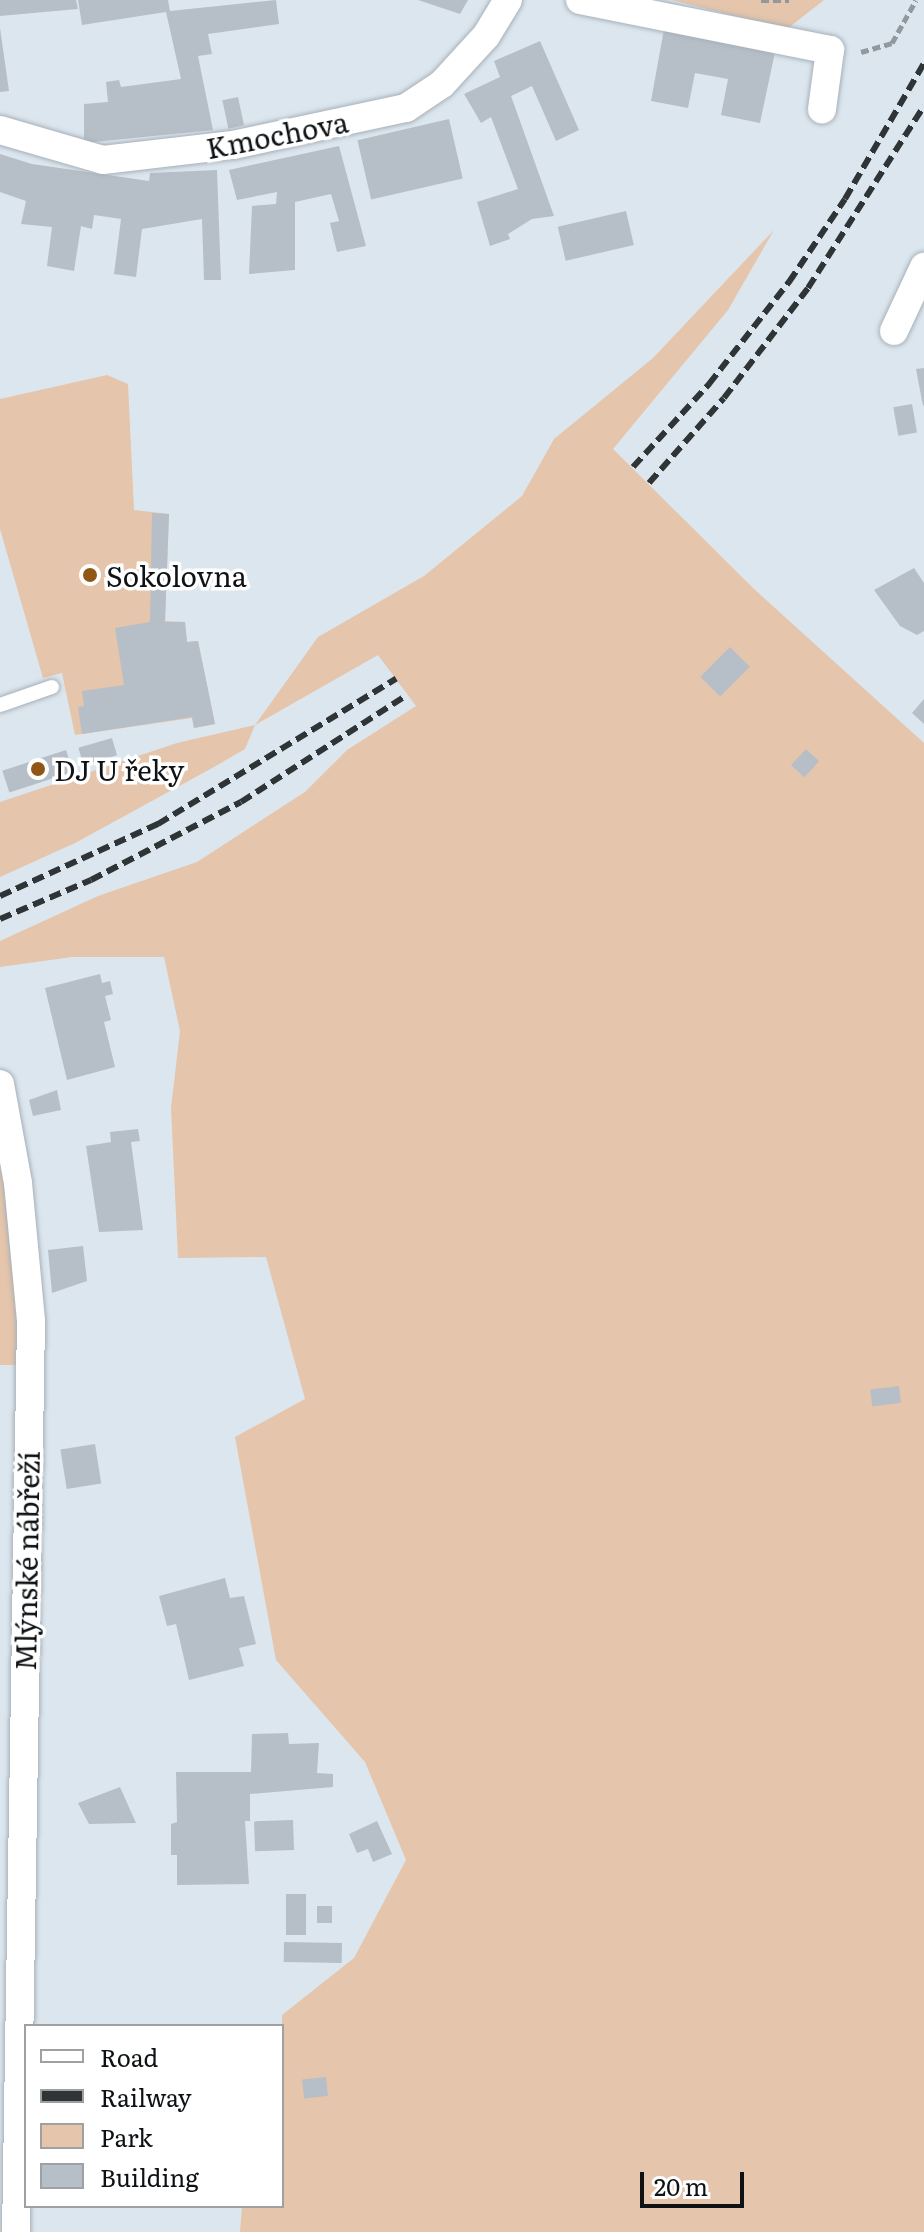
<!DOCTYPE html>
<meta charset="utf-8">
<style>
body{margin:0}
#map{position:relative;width:924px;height:2232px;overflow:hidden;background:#dce6ee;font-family:Literata,serif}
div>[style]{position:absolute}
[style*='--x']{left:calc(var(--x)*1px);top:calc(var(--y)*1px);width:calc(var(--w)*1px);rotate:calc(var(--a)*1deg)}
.green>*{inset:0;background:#e5c5ab}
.building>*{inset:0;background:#b6bfc7;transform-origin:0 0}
.path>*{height:5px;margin-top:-2.5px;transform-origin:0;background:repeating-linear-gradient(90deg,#91989e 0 8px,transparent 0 12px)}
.roads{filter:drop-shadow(0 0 2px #a7b0b8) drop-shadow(0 0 2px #a7b0b8)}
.service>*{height:14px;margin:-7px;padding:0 7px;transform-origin:7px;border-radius:7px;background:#fff}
.minor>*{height:28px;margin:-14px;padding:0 14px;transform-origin:14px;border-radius:14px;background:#fff}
.rail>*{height:6px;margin-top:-3px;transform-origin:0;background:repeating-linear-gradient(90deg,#2f3437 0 12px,transparent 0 18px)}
.dots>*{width:22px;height:22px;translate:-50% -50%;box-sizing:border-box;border:4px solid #fff;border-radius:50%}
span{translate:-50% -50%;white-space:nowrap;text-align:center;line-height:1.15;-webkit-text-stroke:7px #fff;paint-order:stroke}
.street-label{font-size:28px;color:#0e1214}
.poi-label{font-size:28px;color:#0e1214}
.left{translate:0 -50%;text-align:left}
.legend{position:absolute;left:24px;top:2024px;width:260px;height:184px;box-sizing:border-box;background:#fff;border:2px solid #9fa0a1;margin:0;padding:10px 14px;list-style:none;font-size:24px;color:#0e1214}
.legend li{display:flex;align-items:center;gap:16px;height:40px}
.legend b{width:40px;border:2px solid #9fa0a1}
.scale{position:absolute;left:640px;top:2172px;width:104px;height:36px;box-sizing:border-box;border:4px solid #0e1214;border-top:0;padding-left:10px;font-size:24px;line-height:28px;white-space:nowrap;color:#0e1214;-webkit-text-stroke:6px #fff;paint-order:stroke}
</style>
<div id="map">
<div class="green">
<i style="clip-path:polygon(672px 0,824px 0,787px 29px)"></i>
<i style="clip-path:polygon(774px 230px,728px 310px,613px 449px,754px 589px,924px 743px,924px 2232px,240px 2232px,242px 2206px,282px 2206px,282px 2015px,354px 1958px,406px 1860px,365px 1762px,276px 1660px,235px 1437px,305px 1399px,266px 1257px,178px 1258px,171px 1108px,180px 1031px,164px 957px,72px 957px,0 967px,0 941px,98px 896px,197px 862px,305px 792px,347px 750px,416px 706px,378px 655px,255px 725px,245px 749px,214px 767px,75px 843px,0 877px,0 802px,177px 743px,255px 725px,318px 637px,424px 576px,522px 496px,554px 439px,653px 358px)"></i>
<i style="clip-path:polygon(107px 375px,128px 384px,134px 510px,169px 514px,165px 621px,185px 622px,187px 642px,198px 641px,215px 724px,194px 728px,192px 718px,75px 735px,62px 673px,43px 678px,0 529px,0 399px)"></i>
<i style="clip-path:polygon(0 1124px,24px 1271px,20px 1365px,0 1365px)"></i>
</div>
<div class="building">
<i style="clip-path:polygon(0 0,76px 0,78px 9px,0 16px)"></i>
<i style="clip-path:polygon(78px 0,168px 0,170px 11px,276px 0,279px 24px,208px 34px,212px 54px,198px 56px,213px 130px,84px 143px,84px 104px,108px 102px,106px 82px,119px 80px,121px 87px,181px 79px,166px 12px,82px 25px)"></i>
<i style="clip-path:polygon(418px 0,468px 0,460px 14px)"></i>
<i style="clip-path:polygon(0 28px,9px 91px,0 92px)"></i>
<i style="clip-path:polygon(664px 29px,775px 52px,760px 123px,721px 115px,728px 79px,695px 73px,688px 108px,651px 101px)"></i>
<i style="clip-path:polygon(540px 41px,579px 130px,556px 141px,532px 86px,511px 96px,554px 216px,532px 219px,508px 234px,510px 239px,490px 246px,477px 202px,518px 189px,491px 117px,481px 123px,464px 94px,500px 77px,494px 61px)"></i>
<i style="left:238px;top:97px;width:29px;height:16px;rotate:78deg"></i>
<i style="left:449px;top:119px;width:61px;height:94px;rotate:77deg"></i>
<i style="clip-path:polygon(339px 146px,366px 246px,337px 252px,330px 223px,339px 221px,331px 194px,295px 202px,295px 270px,249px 274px,252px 206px,276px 204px,277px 192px,237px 200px,229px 170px)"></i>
<i style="clip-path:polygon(0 154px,32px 164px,149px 181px,150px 173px,217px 170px,221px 280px,204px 280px,202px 219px,142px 229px,136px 277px,114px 274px,121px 219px,94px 215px,92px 229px,81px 226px,74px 271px,47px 266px,52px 227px,21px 224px,26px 201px,0 192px)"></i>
<i style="left:626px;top:211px;width:35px;height:70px;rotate:77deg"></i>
<i style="clip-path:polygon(924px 368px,924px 405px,923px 406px,916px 369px)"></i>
<i style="left:912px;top:404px;width:29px;height:19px;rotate:80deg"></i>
<i style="clip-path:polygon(152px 513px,169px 514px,165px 622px,185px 622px,187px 642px,198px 641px,215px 724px,194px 728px,192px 717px,82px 734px,78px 707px,84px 706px,82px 691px,124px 685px,115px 628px,150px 622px)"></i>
<i style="clip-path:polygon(914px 568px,924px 583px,924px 631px,917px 635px,900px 626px,874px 590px)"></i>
<i style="left:730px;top:647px;width:28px;height:42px;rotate:45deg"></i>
<i style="clip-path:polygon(924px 699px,924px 724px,912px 713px)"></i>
<i style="left:112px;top:738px;width:18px;height:35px;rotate:74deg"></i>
<i style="left:806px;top:749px;width:18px;height:22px;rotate:43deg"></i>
<i style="left:66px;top:750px;width:23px;height:67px;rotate:72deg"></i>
<i style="clip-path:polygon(100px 974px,102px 983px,110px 981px,113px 994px,105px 996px,111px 1020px,104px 1022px,115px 1067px,67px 1080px,45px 988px)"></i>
<i style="clip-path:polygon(57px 1090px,61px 1110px,33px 1116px,29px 1100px)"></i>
<i style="clip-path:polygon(138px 1129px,140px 1141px,131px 1142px,143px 1230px,99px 1232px,86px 1146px,111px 1142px,110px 1132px)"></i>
<i style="clip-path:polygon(83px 1246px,87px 1281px,52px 1293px,48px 1250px)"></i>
<i style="left:899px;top:1386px;width:17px;height:29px;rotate:83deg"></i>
<i style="left:95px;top:1444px;width:40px;height:35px;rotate:81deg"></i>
<i style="clip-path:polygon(225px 1578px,230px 1598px,244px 1596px,256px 1644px,239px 1648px,244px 1666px,189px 1680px,176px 1624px,167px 1626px,159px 1596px)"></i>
<i style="clip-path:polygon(288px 1733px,289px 1744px,319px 1743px,317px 1773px,333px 1774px,333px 1787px,250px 1794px,250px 1821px,245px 1821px,249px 1884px,177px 1885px,177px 1855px,171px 1855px,171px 1824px,177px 1822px,176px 1772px,251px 1772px,252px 1734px)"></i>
<i style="clip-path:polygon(120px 1787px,136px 1823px,89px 1824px,78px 1803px)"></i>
<i style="left:293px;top:1820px;width:30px;height:39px;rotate:88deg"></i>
<i style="clip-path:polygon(377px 1821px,392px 1854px,373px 1862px,368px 1849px,357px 1853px,349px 1834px)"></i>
<i style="left:286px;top:1894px;width:20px;height:41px"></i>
<i style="left:317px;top:1906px;width:15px;height:17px"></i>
<i style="left:284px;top:1942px;width:58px;height:20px;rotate:1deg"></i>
<i style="left:326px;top:2077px;width:19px;height:24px;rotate:84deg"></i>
</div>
<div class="path">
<i style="--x:761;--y:0;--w:28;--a:0"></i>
<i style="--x:861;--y:52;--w:32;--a:-16"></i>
<i style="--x:892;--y:43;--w:49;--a:-60.8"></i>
</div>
<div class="roads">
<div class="service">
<i style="--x:0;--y:705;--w:55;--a:-19.1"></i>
</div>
<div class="minor">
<i style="--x:580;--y:0;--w:255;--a:11.3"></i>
<i style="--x:830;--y:50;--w:60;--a:97.7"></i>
<i style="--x:0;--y:130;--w:107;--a:16.2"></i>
<i style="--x:103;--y:160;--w:131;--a:-6.6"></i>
<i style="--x:233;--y:145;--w:177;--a:-12.1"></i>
<i style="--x:406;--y:108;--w:43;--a:-33.7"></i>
<i style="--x:442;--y:84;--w:65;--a:-47.5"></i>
<i style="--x:486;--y:36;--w:42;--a:-58.6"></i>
<i style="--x:894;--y:331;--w:71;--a:-64.9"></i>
<i style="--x:0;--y:1084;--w:101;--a:79.7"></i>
<i style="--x:18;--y:1183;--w:139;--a:84.6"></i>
<i style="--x:31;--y:1321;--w:911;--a:90.94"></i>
</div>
</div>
<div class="rail">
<i style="--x:633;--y:467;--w:113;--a:-47.5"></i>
<i style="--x:709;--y:384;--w:130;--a:-51.9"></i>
<i style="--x:789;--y:282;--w:100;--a:-56"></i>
<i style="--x:845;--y:199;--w:157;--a:-59.8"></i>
<i style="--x:649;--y:483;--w:113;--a:-48.6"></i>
<i style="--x:724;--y:398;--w:138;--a:-52.6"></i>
<i style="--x:808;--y:288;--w:216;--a:-57.5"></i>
<i style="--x:0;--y:896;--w:174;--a:-24.5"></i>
<i style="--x:158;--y:824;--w:279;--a:-31.4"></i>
<i style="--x:0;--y:919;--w:99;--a:-23.2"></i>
<i style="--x:91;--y:880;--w:169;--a:-27.5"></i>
<i style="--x:241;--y:802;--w:197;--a:-32.8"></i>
</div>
<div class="dots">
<i style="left:90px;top:575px;background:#915516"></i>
<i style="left:38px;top:769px;background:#915516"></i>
</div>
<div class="street-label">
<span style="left:277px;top:134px;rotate:-11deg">Kmochova</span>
<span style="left:26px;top:1561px;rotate:-89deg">Mlýnské nábřeží</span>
</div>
<div class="poi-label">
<span class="left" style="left:106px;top:575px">Sokolovna</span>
<span class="left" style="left:54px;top:769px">DJ U řeky</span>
</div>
<ul class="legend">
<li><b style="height:10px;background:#fff"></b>Road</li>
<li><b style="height:10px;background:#2f3437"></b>Railway</li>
<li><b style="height:22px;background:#e5c5ab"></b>Park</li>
<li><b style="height:22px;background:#b6bfc7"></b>Building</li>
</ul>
<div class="scale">20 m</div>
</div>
